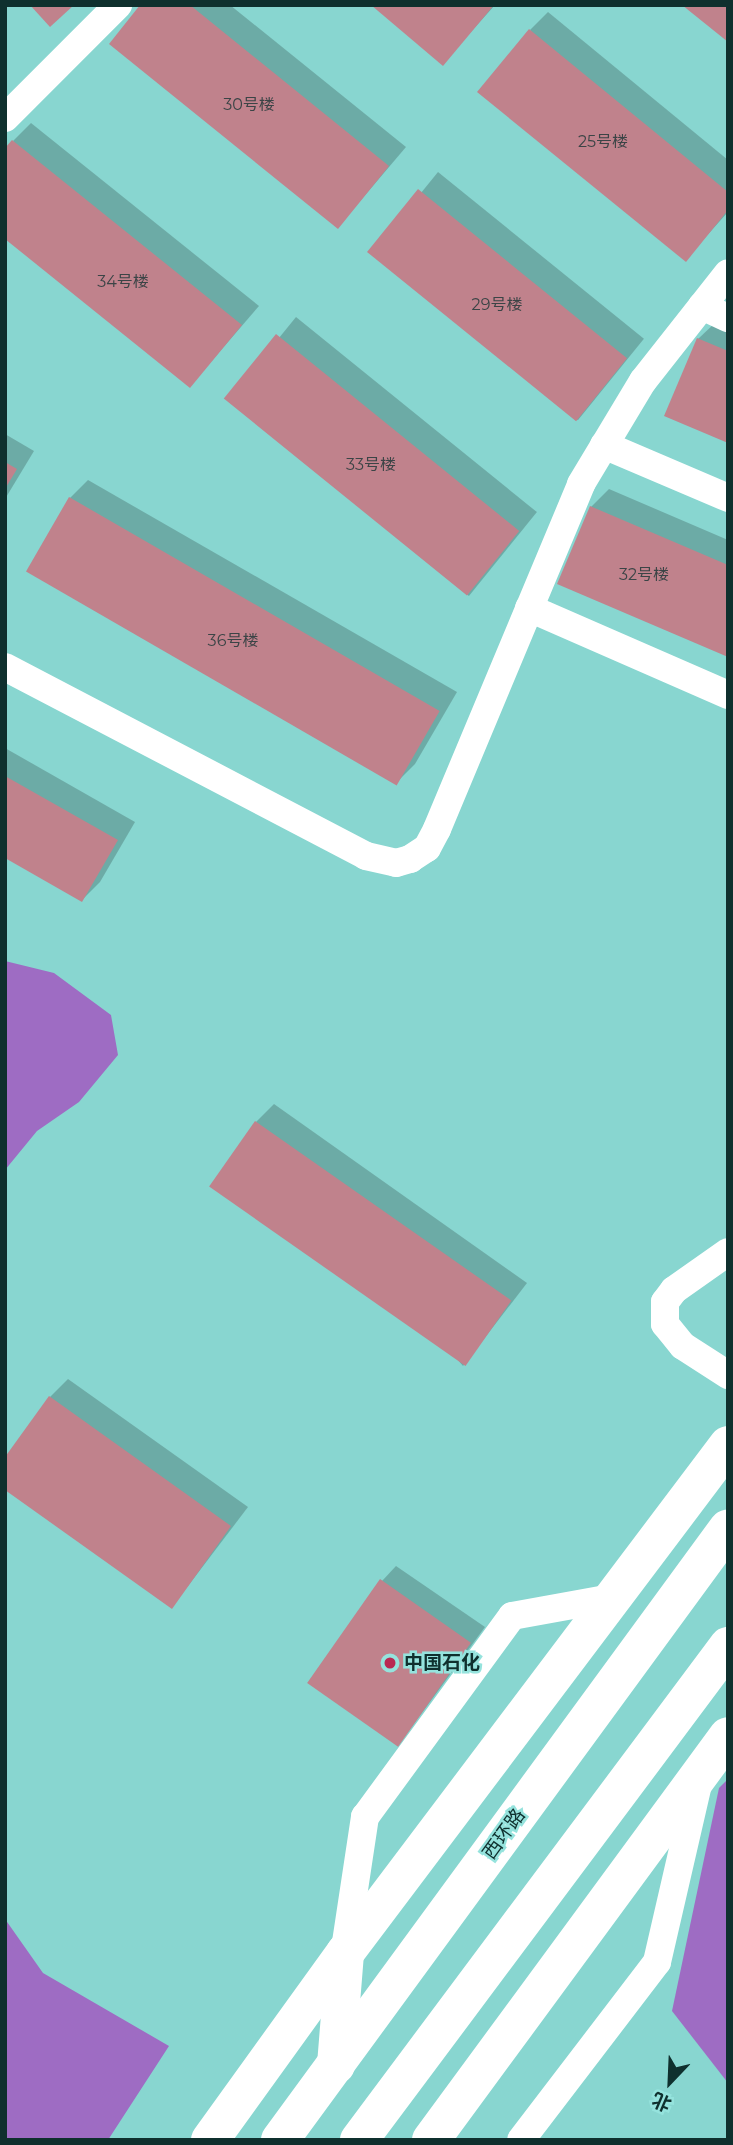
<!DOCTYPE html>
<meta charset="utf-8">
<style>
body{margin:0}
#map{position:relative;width:733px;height:2145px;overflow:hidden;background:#88d6d0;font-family:Montserrat,"Noto Sans SC",sans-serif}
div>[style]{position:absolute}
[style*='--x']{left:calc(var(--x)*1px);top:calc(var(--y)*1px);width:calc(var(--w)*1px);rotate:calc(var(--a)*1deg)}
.forest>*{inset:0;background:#9e6cc3}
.shadow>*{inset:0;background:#0003;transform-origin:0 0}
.building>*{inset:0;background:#c0828c;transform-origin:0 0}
.street>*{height:28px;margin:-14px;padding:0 14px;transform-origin:14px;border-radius:14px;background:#fff}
.secondary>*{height:38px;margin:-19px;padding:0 19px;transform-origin:19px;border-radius:19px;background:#fff}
.highway>*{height:38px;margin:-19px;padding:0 19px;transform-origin:19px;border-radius:19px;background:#fff}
.dots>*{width:19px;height:19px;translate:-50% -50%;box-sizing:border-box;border:4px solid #95e3dd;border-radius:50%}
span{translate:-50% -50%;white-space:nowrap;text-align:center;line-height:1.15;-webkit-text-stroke:5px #95e3dd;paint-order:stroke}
.number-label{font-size:16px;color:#3b4446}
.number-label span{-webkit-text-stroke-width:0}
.poi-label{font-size:19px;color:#0f302e;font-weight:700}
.left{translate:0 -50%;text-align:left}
.street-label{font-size:19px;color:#0f302e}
.frame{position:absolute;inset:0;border:7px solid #0f302e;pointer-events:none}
.north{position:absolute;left:635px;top:2047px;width:70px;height:70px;-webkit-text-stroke:5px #95e3dd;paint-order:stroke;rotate:203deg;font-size:19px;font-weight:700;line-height:28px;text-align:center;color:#0f302e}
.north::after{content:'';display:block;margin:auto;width:24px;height:32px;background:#0f302e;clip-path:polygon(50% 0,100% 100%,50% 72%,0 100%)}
</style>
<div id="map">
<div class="forest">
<i style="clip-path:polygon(5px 961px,54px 973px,111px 1015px,118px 1055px,79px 1102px,37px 1131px,5px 1170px)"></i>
<i style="clip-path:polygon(728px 1779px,728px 2083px,672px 2011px,719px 1788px)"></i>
<i style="clip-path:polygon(5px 1919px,43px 1973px,169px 2046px,108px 2140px,5px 2140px)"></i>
</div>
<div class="shadow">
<i style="clip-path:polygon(142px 5px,230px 5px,406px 147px,338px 227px)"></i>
<i style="clip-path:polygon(373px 5px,495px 5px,443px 63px)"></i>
<i style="clip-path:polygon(548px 12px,728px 160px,728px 212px,685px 260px,530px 30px)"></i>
<i style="clip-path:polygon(31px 123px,259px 306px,190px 386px,13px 141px)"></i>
<i style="left:438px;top:172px;width:265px;height:105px;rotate:39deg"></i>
<i style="left:296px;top:317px;width:310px;height:108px;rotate:39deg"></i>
<i style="clip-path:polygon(717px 321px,728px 326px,728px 441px,698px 339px)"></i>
<i style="clip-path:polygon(5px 434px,34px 451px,5px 499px)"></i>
<i style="clip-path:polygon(88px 480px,457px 692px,415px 764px,397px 782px,70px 498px)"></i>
<i style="clip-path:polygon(609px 489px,728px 540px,728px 655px,591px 507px)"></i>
<i style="clip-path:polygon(5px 748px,135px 822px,100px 882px,82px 900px,5px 856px)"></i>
<i style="clip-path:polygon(274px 1104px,527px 1283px,463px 1366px,256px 1122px)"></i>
<i style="clip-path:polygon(68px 1379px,248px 1507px,172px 1607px,50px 1397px)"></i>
<i style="clip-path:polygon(396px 1566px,485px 1627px,399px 1744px,382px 1581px)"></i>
</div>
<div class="building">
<i style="clip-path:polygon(30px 5px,74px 5px,50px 27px)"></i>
<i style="clip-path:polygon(140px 5px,190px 5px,389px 166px,338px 229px,109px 44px)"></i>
<i style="clip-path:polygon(371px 5px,494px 5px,443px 66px)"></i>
<i style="clip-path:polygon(682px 5px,728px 5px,728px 42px)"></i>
<i style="clip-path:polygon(529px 29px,728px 192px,728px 210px,686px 262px,477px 92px)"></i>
<i style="clip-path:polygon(12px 140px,242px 325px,190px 388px,5px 239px,5px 148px)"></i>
<i style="left:418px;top:189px;width:269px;height:81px;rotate:39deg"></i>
<i style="left:276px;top:334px;width:313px;height:83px;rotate:39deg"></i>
<i style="clip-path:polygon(697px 338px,728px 351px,728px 443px,664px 416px)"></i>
<i style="clip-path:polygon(5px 462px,17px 469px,5px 489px)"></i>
<i style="left:69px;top:497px;width:428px;height:86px;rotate:30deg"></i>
<i style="clip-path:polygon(590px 506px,728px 565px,728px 657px,557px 584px)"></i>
<i style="clip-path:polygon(5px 776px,118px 840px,82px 902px,5px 858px)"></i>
<i style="left:255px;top:1121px;width:313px;height:80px;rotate:35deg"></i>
<i style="clip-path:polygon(49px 1396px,231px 1526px,172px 1609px,5px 1490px,5px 1457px)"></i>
<i style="left:380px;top:1579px;width:111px;height:127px;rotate:35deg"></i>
</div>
<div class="street">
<i style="--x:5;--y:118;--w:160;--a:-45"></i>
<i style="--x:702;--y:306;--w:29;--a:25"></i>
<i style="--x:604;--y:445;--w:135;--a:23.1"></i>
<i style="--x:529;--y:608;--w:217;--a:23.6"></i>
<i style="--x:5;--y:667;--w:407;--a:27.6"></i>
<i style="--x:366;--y:856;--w:31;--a:13"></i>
<i style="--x:396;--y:863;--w:15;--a:-16"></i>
<i style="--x:410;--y:859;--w:20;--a:-33"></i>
<i style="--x:427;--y:848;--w:21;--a:-62"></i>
<i style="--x:437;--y:829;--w:374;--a:-67.3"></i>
<i style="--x:581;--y:484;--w:120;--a:-59"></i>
<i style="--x:643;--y:381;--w:137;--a:-51.8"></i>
<i style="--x:728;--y:1252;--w:66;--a:144.9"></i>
<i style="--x:674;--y:1290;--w:15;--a:127"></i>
<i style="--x:665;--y:1302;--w:22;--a:90"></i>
<i style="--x:665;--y:1324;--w:28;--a:51"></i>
<i style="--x:683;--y:1346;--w:54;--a:32.8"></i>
<i style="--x:345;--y:1949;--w:134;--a:-81.4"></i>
<i style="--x:365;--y:1817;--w:249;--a:-53.8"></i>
<i style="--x:512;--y:1616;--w:101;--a:-10.3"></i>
<i style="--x:521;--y:2140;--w:224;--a:-52.6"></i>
<i style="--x:657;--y:1962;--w:183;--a:-77"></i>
</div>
<div class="secondary">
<i style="--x:336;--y:2065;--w:112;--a:-85.4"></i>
<i style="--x:210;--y:2140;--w:231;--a:-54.2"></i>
<i style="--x:345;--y:1953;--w:636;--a:-52.99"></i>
<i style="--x:431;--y:2140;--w:501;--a:-53.68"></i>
</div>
<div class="highway">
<i style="--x:280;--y:2140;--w:758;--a:-53.79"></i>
<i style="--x:359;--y:2140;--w:617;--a:-53.24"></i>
</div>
<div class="dots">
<i style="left:390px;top:1663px;background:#b92953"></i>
</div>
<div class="number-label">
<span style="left:249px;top:105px">30号楼</span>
<span style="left:603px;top:142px">25号楼</span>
<span style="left:123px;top:282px">34号楼</span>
<span style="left:497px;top:305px">29号楼</span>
<span style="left:371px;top:465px">33号楼</span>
<span style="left:644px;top:575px">32号楼</span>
<span style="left:233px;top:641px">36号楼</span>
</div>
<div class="poi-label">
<span class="left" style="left:404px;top:1663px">中国石化</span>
</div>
<div class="street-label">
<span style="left:504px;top:1834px;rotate:-54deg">西环路</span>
</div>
<div class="frame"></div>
<div class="north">北</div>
</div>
